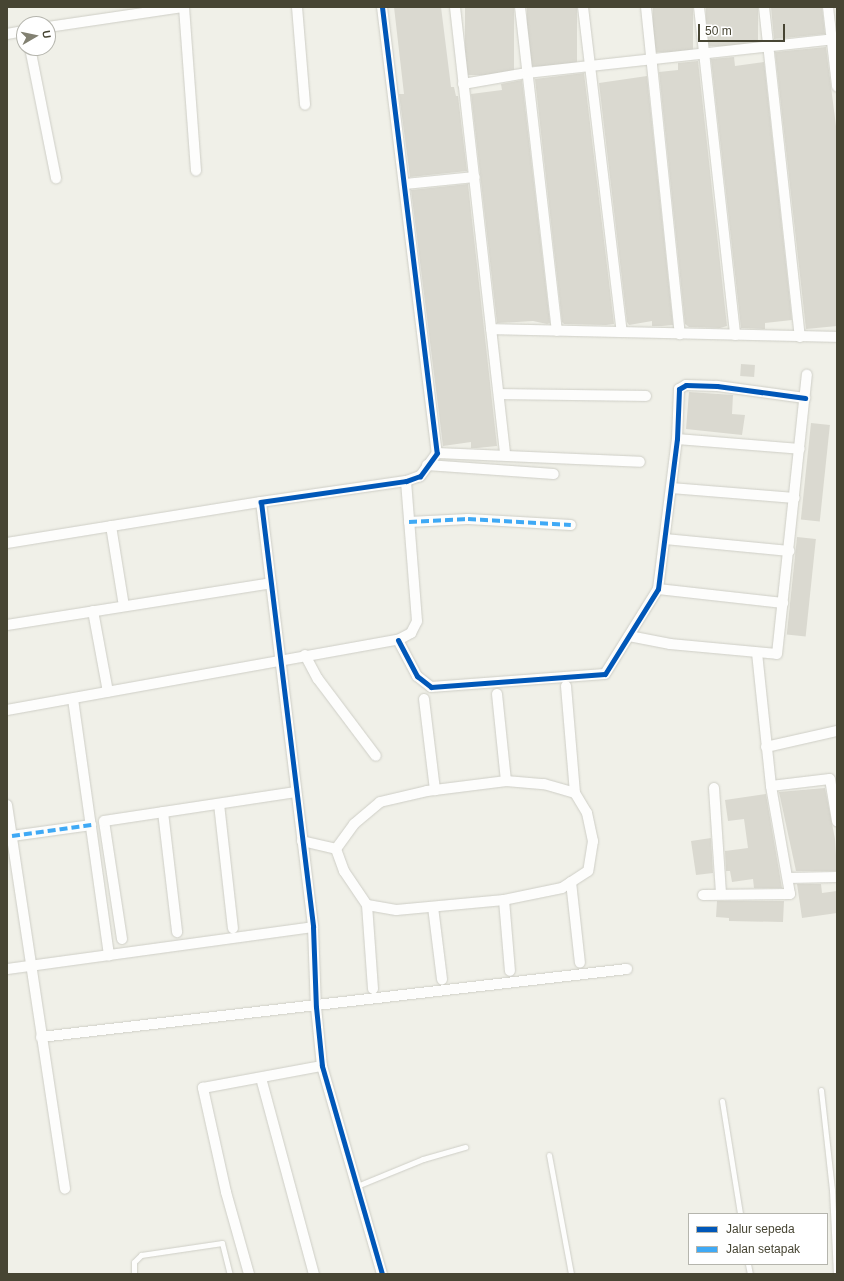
<!DOCTYPE html>
<style>
body{margin:0}
#map{position:relative;width:844px;height:1281px;overflow:hidden;background:#f0f0e8;font-family:Arial,sans-serif}
div>[style]{position:absolute}
[style*='--x']{left:calc(var(--x)*1px);top:calc(var(--y)*1px);width:calc(var(--w)*1px);rotate:calc(var(--a)*1deg)}
.building>*{inset:0;background:#dad9d0;transform-origin:0 0}
.roads{filter:drop-shadow(0 0 1px #cecec6) drop-shadow(0 0 1px #cecec6)}
.lane>*{height:5px;margin:-2.5px;padding:0 2.5px;transform-origin:2.5px;border-radius:2.5px;background:#fdfdfc}
.street>*{height:10px;margin:-5px;padding:0 5px;transform-origin:5px;border-radius:5px;background:#fdfdfc}
.quiet>*{height:4px;margin-top:-2px;transform-origin:0;background:repeating-linear-gradient(90deg,#3fa9f5 0 8px,transparent 0 12px)}
.cycleway>*{height:5px;margin:-2.5px;padding:0 2.5px;transform-origin:2.5px;border-radius:2.5px;background:#0057b8}
span{translate:-50% -50%;white-space:nowrap;text-align:center;line-height:1.15;-webkit-text-stroke:4px #fff;paint-order:stroke}
.frame{position:absolute;inset:0;border:8px solid #474533;pointer-events:none}
.legend{position:absolute;left:688px;top:1213px;width:140px;height:52px;box-sizing:border-box;background:#fff;border:1px solid #b5b5ad;margin:0;padding:5px 7px;list-style:none;font-size:12px;color:#474533}
.legend li{display:flex;align-items:center;gap:8px;height:20px}
.legend b{width:20px;border:1px solid #b5b5ad}
.north{position:absolute;left:16px;top:16px;width:40px;height:40px;box-sizing:border-box;background:#fff;border:1px solid #b5b5ad;border-radius:50%;rotate:81deg;font-size:11px;font-weight:700;line-height:16px;text-align:center;color:#474533}
.north::after{content:'';display:block;margin:auto;width:14px;height:18px;background:#828172;clip-path:polygon(50% 0,100% 100%,50% 72%,0 100%)}
.scale{position:absolute;left:698px;top:24px;width:87px;height:18px;box-sizing:border-box;border:2px solid #474533;border-top:0;padding-left:5px;font-size:12px;line-height:14px;white-space:nowrap;color:#474533;-webkit-text-stroke:3px #fff;paint-order:stroke}
</style>
<div id="map">
<div class="building">
<i style="clip-path:polygon(394px 7px,441px 7px,451px 87px,454px 87px,456px 96px,458px 96px,467px 171px,410px 177px,399px 94px,404px 94px)"></i>
<i style="left:465px;top:7px;width:49px;height:68px"></i>
<i style="left:527px;top:7px;width:50px;height:59px"></i>
<i style="left:653px;top:7px;width:40px;height:45px"></i>
<i style="left:706px;top:7px;width:52px;height:39px"></i>
<i style="clip-path:polygon(771px 7px,822px 7px,825px 34px,774px 39px)"></i>
<i style="clip-path:polygon(826px 47px,837px 134px,837px 326px,806px 329px,775px 52px)"></i>
<i style="clip-path:polygon(734px 57px,735px 66px,764px 62px,792px 320px,765px 323px,765px 329px,741px 328px,711px 59px)"></i>
<i style="clip-path:polygon(698px 61px,727px 326px,720px 328px,689px 327px,685px 324px,659px 72px,678px 70px,678px 63px)"></i>
<i style="clip-path:polygon(584px 73px,614px 324px,606px 325px,564px 324px,562px 322px,535px 79px)"></i>
<i style="clip-path:polygon(647px 76px,673px 325px,662px 326px,652px 326px,652px 321px,629px 325px,627px 322px,599px 83px)"></i>
<i style="clip-path:polygon(522px 80px,550px 323px,547px 324px,533px 321px,497px 323px,471px 94px,502px 90px,501px 84px)"></i>
<i style="clip-path:polygon(468px 184px,497px 446px,477px 448px,471px 448px,471px 442px,443px 446px,411px 190px)"></i>
<i style="left:741px;top:364px;width:14px;height:12px;rotate:4deg"></i>
<i style="clip-path:polygon(689px 392px,733px 395px,732px 414px,745px 415px,742px 435px,686px 429px)"></i>
<i style="left:811px;top:423px;width:19px;height:97px;rotate:6deg"></i>
<i style="left:797px;top:537px;width:19px;height:98px;rotate:6deg"></i>
<i style="clip-path:polygon(825px 788px,835px 839px,837px 871px,796px 871px,779px 792px)"></i>
<i style="clip-path:polygon(766px 794px,782px 888px,754px 888px,753px 879px,732px 882px,730px 871px,726px 871px,725px 851px,748px 848px,744px 819px,728px 821px,725px 800px)"></i>
<i style="clip-path:polygon(711px 838px,713px 873px,696px 875px,691px 841px)"></i>
<i style="clip-path:polygon(797px 884px,821px 884px,822px 893px,837px 891px,837px 913px,802px 918px)"></i>
<i style="clip-path:polygon(717px 901px,784px 901px,783px 922px,729px 921px,729px 918px,716px 917px)"></i>
</div>
<div class="roads">
<div class="lane">
<i style="--x:821;--y:1090;--w:101;--a:83.7"></i>
<i style="--x:832;--y:1190;--w:84;--a:87.3"></i>
<i style="--x:722;--y:1101;--w:114;--a:80.9"></i>
<i style="--x:549;--y:1155;--w:121;--a:79.5"></i>
<i style="--x:357;--y:1186;--w:71;--a:-22.2"></i>
<i style="--x:423;--y:1159;--w:44;--a:-15.9"></i>
<i style="--x:748;--y:1264;--w:10;--a:79"></i>
<i style="--x:134;--y:1274;--w:12;--a:-90"></i>
<i style="--x:134;--y:1262;--w:10;--a:-45"></i>
<i style="--x:141;--y:1255;--w:82;--a:-8.4"></i>
<i style="--x:222;--y:1243;--w:32;--a:76"></i>
</div>
<div class="street">
<i style="--x:184;--y:7;--w:164;--a:85.8"></i>
<i style="--x:297;--y:7;--w:98;--a:85.3"></i>
<i style="--x:382;--y:7;--w:449;--a:83"></i>
<i style="--x:437;--y:453;--w:29;--a:126"></i>
<i style="--x:420;--y:476;--w:15;--a:160"></i>
<i style="--x:406;--y:481;--w:147;--a:171.8"></i>
<i style="--x:261;--y:502;--w:428;--a:83"></i>
<i style="--x:313;--y:927;--w:80;--a:87.9"></i>
<i style="--x:316;--y:1007;--w:59;--a:84.2"></i>
<i style="--x:322;--y:1066;--w:216;--a:73.9"></i>
<i style="--x:455;--y:7;--w:451;--a:83.6"></i>
<i style="--x:520;--y:7;--w:326;--a:83.5"></i>
<i style="--x:583;--y:7;--w:327;--a:83.2"></i>
<i style="--x:646;--y:7;--w:329;--a:84.1"></i>
<i style="--x:699;--y:7;--w:330;--a:83.7"></i>
<i style="--x:764;--y:7;--w:332;--a:83.8"></i>
<i style="--x:828;--y:7;--w:80;--a:83.5"></i>
<i style="--x:48;--y:27;--w:136;--a:-8.4"></i>
<i style="--x:7;--y:34;--w:17;--a:-10"></i>
<i style="--x:30;--y:48;--w:133;--a:78.7"></i>
<i style="--x:463;--y:84;--w:65;--a:-9.8"></i>
<i style="--x:527;--y:73;--w:312;--a:-6.3"></i>
<i style="--x:405;--y:184;--w:70;--a:-5.7"></i>
<i style="--x:491;--y:329;--w:346;--a:1.3"></i>
<i style="--x:499;--y:394;--w:147;--a:0.8"></i>
<i style="--x:677;--y:439;--w:123;--a:4.6"></i>
<i style="--x:437;--y:453;--w:203;--a:2.5"></i>
<i style="--x:427;--y:465;--w:127;--a:4.1"></i>
<i style="--x:671;--y:488;--w:124;--a:4.6"></i>
<i style="--x:409;--y:522;--w:59;--a:-2.9"></i>
<i style="--x:468;--y:519;--w:103;--a:3.3"></i>
<i style="--x:111;--y:526;--w:81;--a:80.8"></i>
<i style="--x:665;--y:539;--w:125;--a:5.5"></i>
<i style="--x:7;--y:543;--w:257;--a:-9.2"></i>
<i style="--x:658;--y:589;--w:126;--a:6.4"></i>
<i style="--x:93;--y:611;--w:82;--a:79.5"></i>
<i style="--x:7;--y:625;--w:267;--a:-9"></i>
<i style="--x:629;--y:636;--w:42;--a:11"></i>
<i style="--x:670;--y:644;--w:107;--a:5.3"></i>
<i style="--x:777;--y:654;--w:281;--a:-83.9"></i>
<i style="--x:398;--y:640;--w:41;--a:62.2"></i>
<i style="--x:417;--y:676;--w:18;--a:38"></i>
<i style="--x:431;--y:687;--w:174;--a:-4.3"></i>
<i style="--x:605;--y:674;--w:100;--a:-58.1"></i>
<i style="--x:658;--y:589;--w:151;--a:-82.8"></i>
<i style="--x:677;--y:439;--w:50;--a:-87.7"></i>
<i style="--x:679;--y:389;--w:8;--a:-30"></i>
<i style="--x:686;--y:385;--w:31;--a:2"></i>
<i style="--x:717;--y:386;--w:89;--a:7.8"></i>
<i style="--x:305;--y:655;--w:27;--a:62"></i>
<i style="--x:318;--y:679;--w:96;--a:53"></i>
<i style="--x:566;--y:686;--w:107;--a:85.2"></i>
<i style="--x:497;--y:694;--w:87;--a:84.1"></i>
<i style="--x:73;--y:699;--w:259;--a:82"></i>
<i style="--x:424;--y:699;--w:92;--a:83.1"></i>
<i style="--x:7;--y:710;--w:397;--a:-10.2"></i>
<i style="--x:398;--y:640;--w:15;--a:-28"></i>
<i style="--x:411;--y:633;--w:13;--a:-63"></i>
<i style="--x:417;--y:621;--w:140;--a:-94.5"></i>
<i style="--x:766;--y:747;--w:73;--a:-12.7"></i>
<i style="--x:506;--y:781;--w:38;--a:5"></i>
<i style="--x:544;--y:784;--w:32;--a:16"></i>
<i style="--x:575;--y:793;--w:23;--a:59"></i>
<i style="--x:587;--y:813;--w:29;--a:78"></i>
<i style="--x:593;--y:841;--w:30;--a:99"></i>
<i style="--x:588;--y:871;--w:31;--a:147"></i>
<i style="--x:562;--y:888;--w:59;--a:168.3"></i>
<i style="--x:504;--y:900;--w:108;--a:174.7"></i>
<i style="--x:396;--y:910;--w:29;--a:-170"></i>
<i style="--x:367;--y:905;--w:41;--a:-124.1"></i>
<i style="--x:344;--y:871;--w:23;--a:-110"></i>
<i style="--x:336;--y:849;--w:31;--a:-54"></i>
<i style="--x:354;--y:824;--w:34;--a:-40"></i>
<i style="--x:380;--y:802;--w:48;--a:-13.2"></i>
<i style="--x:427;--y:791;--w:80;--a:-7.2"></i>
<i style="--x:771;--y:786;--w:59;--a:-6.8"></i>
<i style="--x:830;--y:779;--w:43;--a:80.5"></i>
<i style="--x:714;--y:788;--w:105;--a:86.2"></i>
<i style="--x:219;--y:804;--w:125;--a:83.6"></i>
<i style="--x:7;--y:805;--w:388;--a:81.4"></i>
<i style="--x:163;--y:812;--w:121;--a:83.3"></i>
<i style="--x:12;--y:836;--w:80;--a:-7.9"></i>
<i style="--x:302;--y:841;--w:35;--a:13"></i>
<i style="--x:788;--y:878;--w:49;--a:-1.2"></i>
<i style="--x:571;--y:882;--w:81;--a:83.7"></i>
<i style="--x:703;--y:895;--w:87;--a:-0.7"></i>
<i style="--x:790;--y:894;--w:110;--a:-100"></i>
<i style="--x:771;--y:786;--w:134;--a:-96"></i>
<i style="--x:504;--y:900;--w:71;--a:85.2"></i>
<i style="--x:367;--y:905;--w:84;--a:85.9"></i>
<i style="--x:433;--y:907;--w:73;--a:82.9"></i>
<i style="--x:122;--y:939;--w:119;--a:-98.7"></i>
<i style="--x:104;--y:821;--w:194;--a:-8.6"></i>
<i style="--x:7;--y:969;--w:309;--a:-7.8"></i>
<i style="--x:41;--y:1037;--w:590;--a:-6.62"></i>
<i style="--x:261;--y:1078;--w:203;--a:74.9"></i>
<i style="--x:249;--y:1274;--w:85;--a:-105.7"></i>
<i style="--x:226;--y:1192;--w:107;--a:-102.5"></i>
<i style="--x:203;--y:1088;--w:121;--a:-10.5"></i>
</div>
</div>
<div class="quiet">
<i style="--x:409;--y:522;--w:59;--a:-2.9"></i>
<i style="--x:468;--y:519;--w:103;--a:3.3"></i>
<i style="--x:12;--y:836;--w:80;--a:-7.9"></i>
</div>
<div class="cycleway">
<i style="--x:382;--y:7;--w:449;--a:83"></i>
<i style="--x:437;--y:453;--w:29;--a:126"></i>
<i style="--x:420;--y:476;--w:15;--a:160"></i>
<i style="--x:406;--y:481;--w:147;--a:171.8"></i>
<i style="--x:261;--y:502;--w:428;--a:83"></i>
<i style="--x:313;--y:927;--w:80;--a:87.9"></i>
<i style="--x:316;--y:1007;--w:59;--a:84.2"></i>
<i style="--x:322;--y:1066;--w:216;--a:73.9"></i>
<i style="--x:398;--y:640;--w:41;--a:62.2"></i>
<i style="--x:417;--y:676;--w:18;--a:38"></i>
<i style="--x:431;--y:687;--w:174;--a:-4.3"></i>
<i style="--x:605;--y:674;--w:100;--a:-58.1"></i>
<i style="--x:658;--y:589;--w:151;--a:-82.8"></i>
<i style="--x:677;--y:439;--w:50;--a:-87.7"></i>
<i style="--x:679;--y:389;--w:8;--a:-30"></i>
<i style="--x:686;--y:385;--w:31;--a:2"></i>
<i style="--x:717;--y:386;--w:89;--a:7.8"></i>
</div>
<div class="frame"></div>
<ul class="legend">
<li><b style="height:5px;background:#0057b8"></b>Jalur sepeda</li>
<li><b style="height:5px;background:#3fa9f5"></b>Jalan setapak</li>
</ul>
<div class="north">U</div>
<div class="scale">50 m</div>
</div>
